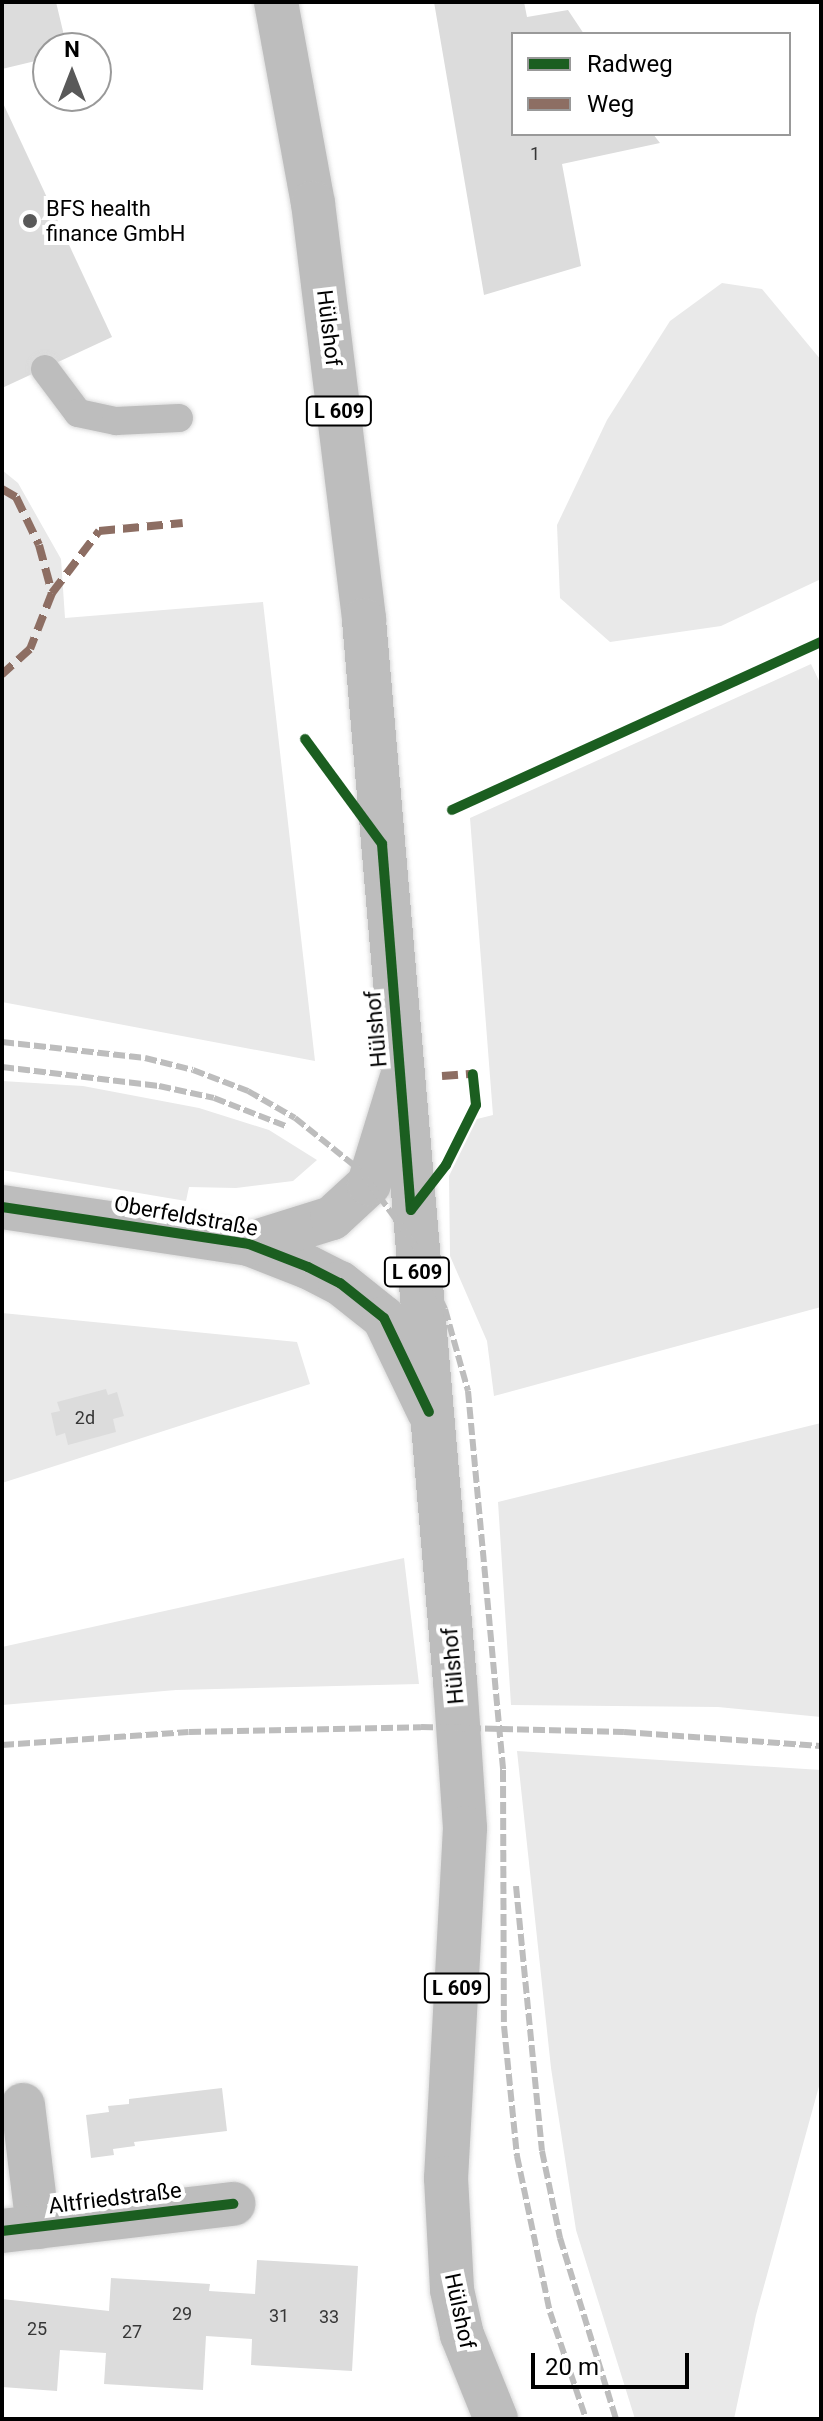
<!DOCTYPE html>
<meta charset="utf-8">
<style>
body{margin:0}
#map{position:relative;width:823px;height:2421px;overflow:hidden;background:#fff;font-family:Roboto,sans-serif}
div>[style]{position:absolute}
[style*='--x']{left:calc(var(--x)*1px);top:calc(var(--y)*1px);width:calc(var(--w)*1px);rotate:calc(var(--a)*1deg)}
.green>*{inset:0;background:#e9e9e9}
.building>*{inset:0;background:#dcdcdc}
.roads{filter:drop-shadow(0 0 2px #dbdbdb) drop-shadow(0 0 2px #dbdbdb)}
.lane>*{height:28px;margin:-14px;padding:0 14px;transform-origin:14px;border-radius:14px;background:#bdbdbd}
.street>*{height:44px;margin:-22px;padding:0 22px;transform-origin:22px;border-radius:22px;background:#bdbdbd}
.primary>*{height:44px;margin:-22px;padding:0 22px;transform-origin:22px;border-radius:22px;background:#bdbdbd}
.rail>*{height:6px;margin-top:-3px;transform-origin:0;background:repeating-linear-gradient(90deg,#bdbdbd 0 12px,transparent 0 16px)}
.quiet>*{height:8px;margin-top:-4px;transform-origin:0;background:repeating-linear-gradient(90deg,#8d6e63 0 16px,transparent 0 24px)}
.cycleway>*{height:10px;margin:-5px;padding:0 5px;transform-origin:5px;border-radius:5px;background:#1b5e20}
.dots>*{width:22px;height:22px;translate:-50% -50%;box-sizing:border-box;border:4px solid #fff;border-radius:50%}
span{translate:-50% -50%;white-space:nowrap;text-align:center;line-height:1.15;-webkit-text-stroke:8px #fff;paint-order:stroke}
.number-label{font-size:18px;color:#373737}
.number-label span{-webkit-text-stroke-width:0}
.shield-label span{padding:2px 6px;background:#fff;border:2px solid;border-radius:6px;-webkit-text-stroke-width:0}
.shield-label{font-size:20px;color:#000;font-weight:700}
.poi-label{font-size:22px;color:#000}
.left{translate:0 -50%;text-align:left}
.street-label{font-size:22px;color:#000}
.frame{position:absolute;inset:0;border:4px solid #000;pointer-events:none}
.legend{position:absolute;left:511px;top:32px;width:280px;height:104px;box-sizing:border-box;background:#fff;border:2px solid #999;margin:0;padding:10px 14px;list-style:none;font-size:24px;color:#000}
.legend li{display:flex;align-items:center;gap:16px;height:40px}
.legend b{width:40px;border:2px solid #999}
.north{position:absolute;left:32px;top:32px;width:80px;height:80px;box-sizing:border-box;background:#fff;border:2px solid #999;border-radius:50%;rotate:0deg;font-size:22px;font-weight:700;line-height:32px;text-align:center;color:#000}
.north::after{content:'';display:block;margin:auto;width:28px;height:36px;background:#595959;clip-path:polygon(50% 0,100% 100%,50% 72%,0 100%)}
.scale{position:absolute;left:531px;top:2353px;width:158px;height:36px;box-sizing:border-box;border:4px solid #000;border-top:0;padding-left:10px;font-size:24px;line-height:28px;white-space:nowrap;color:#000;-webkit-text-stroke:6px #fff;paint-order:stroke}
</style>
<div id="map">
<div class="green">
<i style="clip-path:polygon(722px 283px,762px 289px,821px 360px,821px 579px,721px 626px,610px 642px,560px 598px,557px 525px,607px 420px,670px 321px)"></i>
<i style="clip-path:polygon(2px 470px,18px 483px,61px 559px,65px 618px,263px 602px,315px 1061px,2px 1002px)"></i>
<i style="clip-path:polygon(811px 664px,821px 685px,821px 1307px,494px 1396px,487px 1341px,450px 1256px,449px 1176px,477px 1119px,493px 1115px,470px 818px)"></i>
<i style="clip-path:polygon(2px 1081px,83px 1086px,199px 1108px,269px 1130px,317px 1160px,293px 1181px,236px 1188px,189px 1187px,186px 1201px,2px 1170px)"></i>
<i style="clip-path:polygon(2px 1313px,297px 1342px,310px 1384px,2px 1483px)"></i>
<i style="clip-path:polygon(821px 1423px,821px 1717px,718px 1707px,511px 1705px,498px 1502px)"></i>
<i style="clip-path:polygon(404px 1558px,419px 1684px,176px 1690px,2px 1705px,2px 1647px)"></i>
<i style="clip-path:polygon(517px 1751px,821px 1770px,821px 2079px,756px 2315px,734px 2419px,635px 2419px,576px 2230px,551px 2068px)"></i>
</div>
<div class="building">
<i style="clip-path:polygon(2px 2px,56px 2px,67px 48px,48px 48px,48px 58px,2px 69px)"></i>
<i style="clip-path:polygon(434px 2px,524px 2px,527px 17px,568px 10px,584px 34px,513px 34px,513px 134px,653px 134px,660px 143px,562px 164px,581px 266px,484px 295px)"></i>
<i style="clip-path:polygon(2px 101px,112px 337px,2px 388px)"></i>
<i style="clip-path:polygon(106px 1389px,108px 1395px,117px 1392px,124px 1416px,113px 1419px,116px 1432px,68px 1445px,65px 1433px,56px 1436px,51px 1413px,60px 1411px,57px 1402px)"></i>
<i style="clip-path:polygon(222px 2088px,227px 2131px,134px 2142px,135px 2146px,113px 2149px,114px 2155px,91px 2158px,86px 2115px,109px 2112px,108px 2106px,129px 2104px,129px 2099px)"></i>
<i style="clip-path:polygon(257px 2260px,358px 2266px,352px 2371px,251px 2365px,252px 2339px,206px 2336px,203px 2390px,104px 2384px,106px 2353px,60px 2350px,57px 2391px,2px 2387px,2px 2299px,109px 2311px,111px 2278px,210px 2284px,209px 2291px,255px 2294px)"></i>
</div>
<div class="roads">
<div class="lane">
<i style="--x:45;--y:369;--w:55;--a:53.1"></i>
<i style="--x:78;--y:413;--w:39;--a:12"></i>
<i style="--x:116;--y:421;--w:63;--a:-2.7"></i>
</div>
<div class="street">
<i style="--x:2;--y:1207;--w:250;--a:8.5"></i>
<i style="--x:249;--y:1244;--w:63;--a:21.3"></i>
<i style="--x:308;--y:1267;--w:36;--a:27"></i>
<i style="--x:340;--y:1283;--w:56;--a:38.5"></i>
<i style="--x:384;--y:1318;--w:104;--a:64.4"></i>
<i style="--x:249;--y:1244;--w:87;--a:-17.4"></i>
<i style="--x:332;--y:1218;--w:50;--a:-42.6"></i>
<i style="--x:369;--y:1184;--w:109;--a:-72.9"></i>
<i style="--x:23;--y:2105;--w:123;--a:83"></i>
<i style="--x:2;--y:2231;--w:233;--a:-6.7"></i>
</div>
<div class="primary">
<i style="--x:276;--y:2;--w:204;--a:79.6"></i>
<i style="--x:313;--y:203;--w:420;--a:83"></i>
<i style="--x:364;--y:620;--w:1065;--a:85.1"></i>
<i style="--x:455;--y:1681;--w:147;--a:86.1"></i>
<i style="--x:465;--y:1828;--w:351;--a:93.1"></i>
<i style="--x:446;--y:2178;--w:112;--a:86.9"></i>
<i style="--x:452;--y:2290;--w:46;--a:77.5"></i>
<i style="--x:462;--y:2335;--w:91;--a:68"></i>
</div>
</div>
<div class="rail">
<i style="--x:2;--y:1042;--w:144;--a:6.4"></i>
<i style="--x:145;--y:1058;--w:49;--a:14"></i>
<i style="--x:193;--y:1070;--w:59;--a:20.9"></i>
<i style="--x:248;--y:1091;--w:54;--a:29.9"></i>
<i style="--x:295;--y:1118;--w:83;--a:38.7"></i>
<i style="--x:360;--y:1170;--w:92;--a:53.9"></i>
<i style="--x:414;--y:1244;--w:72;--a:64.5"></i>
<i style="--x:445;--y:1309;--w:85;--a:74.3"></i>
<i style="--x:468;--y:1391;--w:381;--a:84.7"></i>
<i style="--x:503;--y:1770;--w:256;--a:89.8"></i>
<i style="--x:504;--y:2026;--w:131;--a:84.3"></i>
<i style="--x:517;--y:2156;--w:159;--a:78.1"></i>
<i style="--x:550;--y:2312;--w:113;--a:71.4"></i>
<i style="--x:2;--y:1067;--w:158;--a:6.9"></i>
<i style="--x:159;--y:1086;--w:56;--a:12.3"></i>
<i style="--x:214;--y:1098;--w:77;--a:21.3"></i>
<i style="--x:2;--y:1745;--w:187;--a:-4"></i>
<i style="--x:189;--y:1732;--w:232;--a:-1.2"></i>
<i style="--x:421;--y:1727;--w:203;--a:1.4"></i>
<i style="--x:624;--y:1732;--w:197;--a:4.1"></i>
<i style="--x:516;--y:1886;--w:266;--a:84.4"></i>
<i style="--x:542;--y:2151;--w:89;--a:78.3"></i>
<i style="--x:560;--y:2238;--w:189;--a:72.8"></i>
</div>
<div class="quiet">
<i style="--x:2;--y:489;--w:16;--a:30"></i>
<i style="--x:16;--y:497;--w:53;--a:64.4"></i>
<i style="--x:39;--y:545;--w:50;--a:74.8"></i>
<i style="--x:52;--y:593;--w:60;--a:111.4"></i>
<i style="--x:30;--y:649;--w:38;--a:138"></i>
<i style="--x:52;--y:593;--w:78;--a:-52.8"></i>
<i style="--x:99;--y:531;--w:84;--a:-5.4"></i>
<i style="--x:442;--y:1076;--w:31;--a:-4"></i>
</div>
<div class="cycleway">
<i style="--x:305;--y:739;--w:130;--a:53.7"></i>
<i style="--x:382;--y:844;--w:367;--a:85.5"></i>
<i style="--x:452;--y:810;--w:405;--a:-24.5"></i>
<i style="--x:2;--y:1207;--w:250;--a:8.5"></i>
<i style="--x:249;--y:1244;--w:63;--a:21.3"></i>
<i style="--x:308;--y:1267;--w:36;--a:27"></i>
<i style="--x:340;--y:1283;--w:56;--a:38.5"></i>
<i style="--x:384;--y:1318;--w:104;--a:64.4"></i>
<i style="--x:411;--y:1210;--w:57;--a:-52.1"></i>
<i style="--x:446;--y:1165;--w:67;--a:-63.4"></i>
<i style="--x:476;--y:1105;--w:31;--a:-96"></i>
<i style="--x:2;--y:2231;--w:233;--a:-6.7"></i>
</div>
<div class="dots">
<i style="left:30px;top:221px;background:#595959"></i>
</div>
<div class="number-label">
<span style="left:535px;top:154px">1</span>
<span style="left:85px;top:1418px">2d</span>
<span style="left:182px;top:2314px">29</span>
<span style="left:279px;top:2316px">31</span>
<span style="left:329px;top:2317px">33</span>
<span style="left:37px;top:2329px">25</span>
<span style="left:132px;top:2332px">27</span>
</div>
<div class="shield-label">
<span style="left:339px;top:411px">L 609</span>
<span style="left:417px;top:1272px">L 609</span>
<span style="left:457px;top:1988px">L 609</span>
</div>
<div class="poi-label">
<span class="left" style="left:46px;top:221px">BFS health<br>finance GmbH</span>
</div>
<div class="street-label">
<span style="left:329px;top:328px;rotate:83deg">Hülshof</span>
<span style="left:376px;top:1029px;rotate:-95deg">Hülshof</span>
<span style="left:186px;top:1216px;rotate:10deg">Oberfeldstraße</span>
<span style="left:453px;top:1666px;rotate:-95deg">Hülshof</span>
<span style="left:115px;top:2198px;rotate:-7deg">Altfriedstraße</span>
<span style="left:460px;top:2311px;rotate:78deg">Hülshof</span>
</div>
<div class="frame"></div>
<ul class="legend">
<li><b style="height:10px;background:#1b5e20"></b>Radweg</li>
<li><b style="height:10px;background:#8d6e63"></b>Weg</li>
</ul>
<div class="north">N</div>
<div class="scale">20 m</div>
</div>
